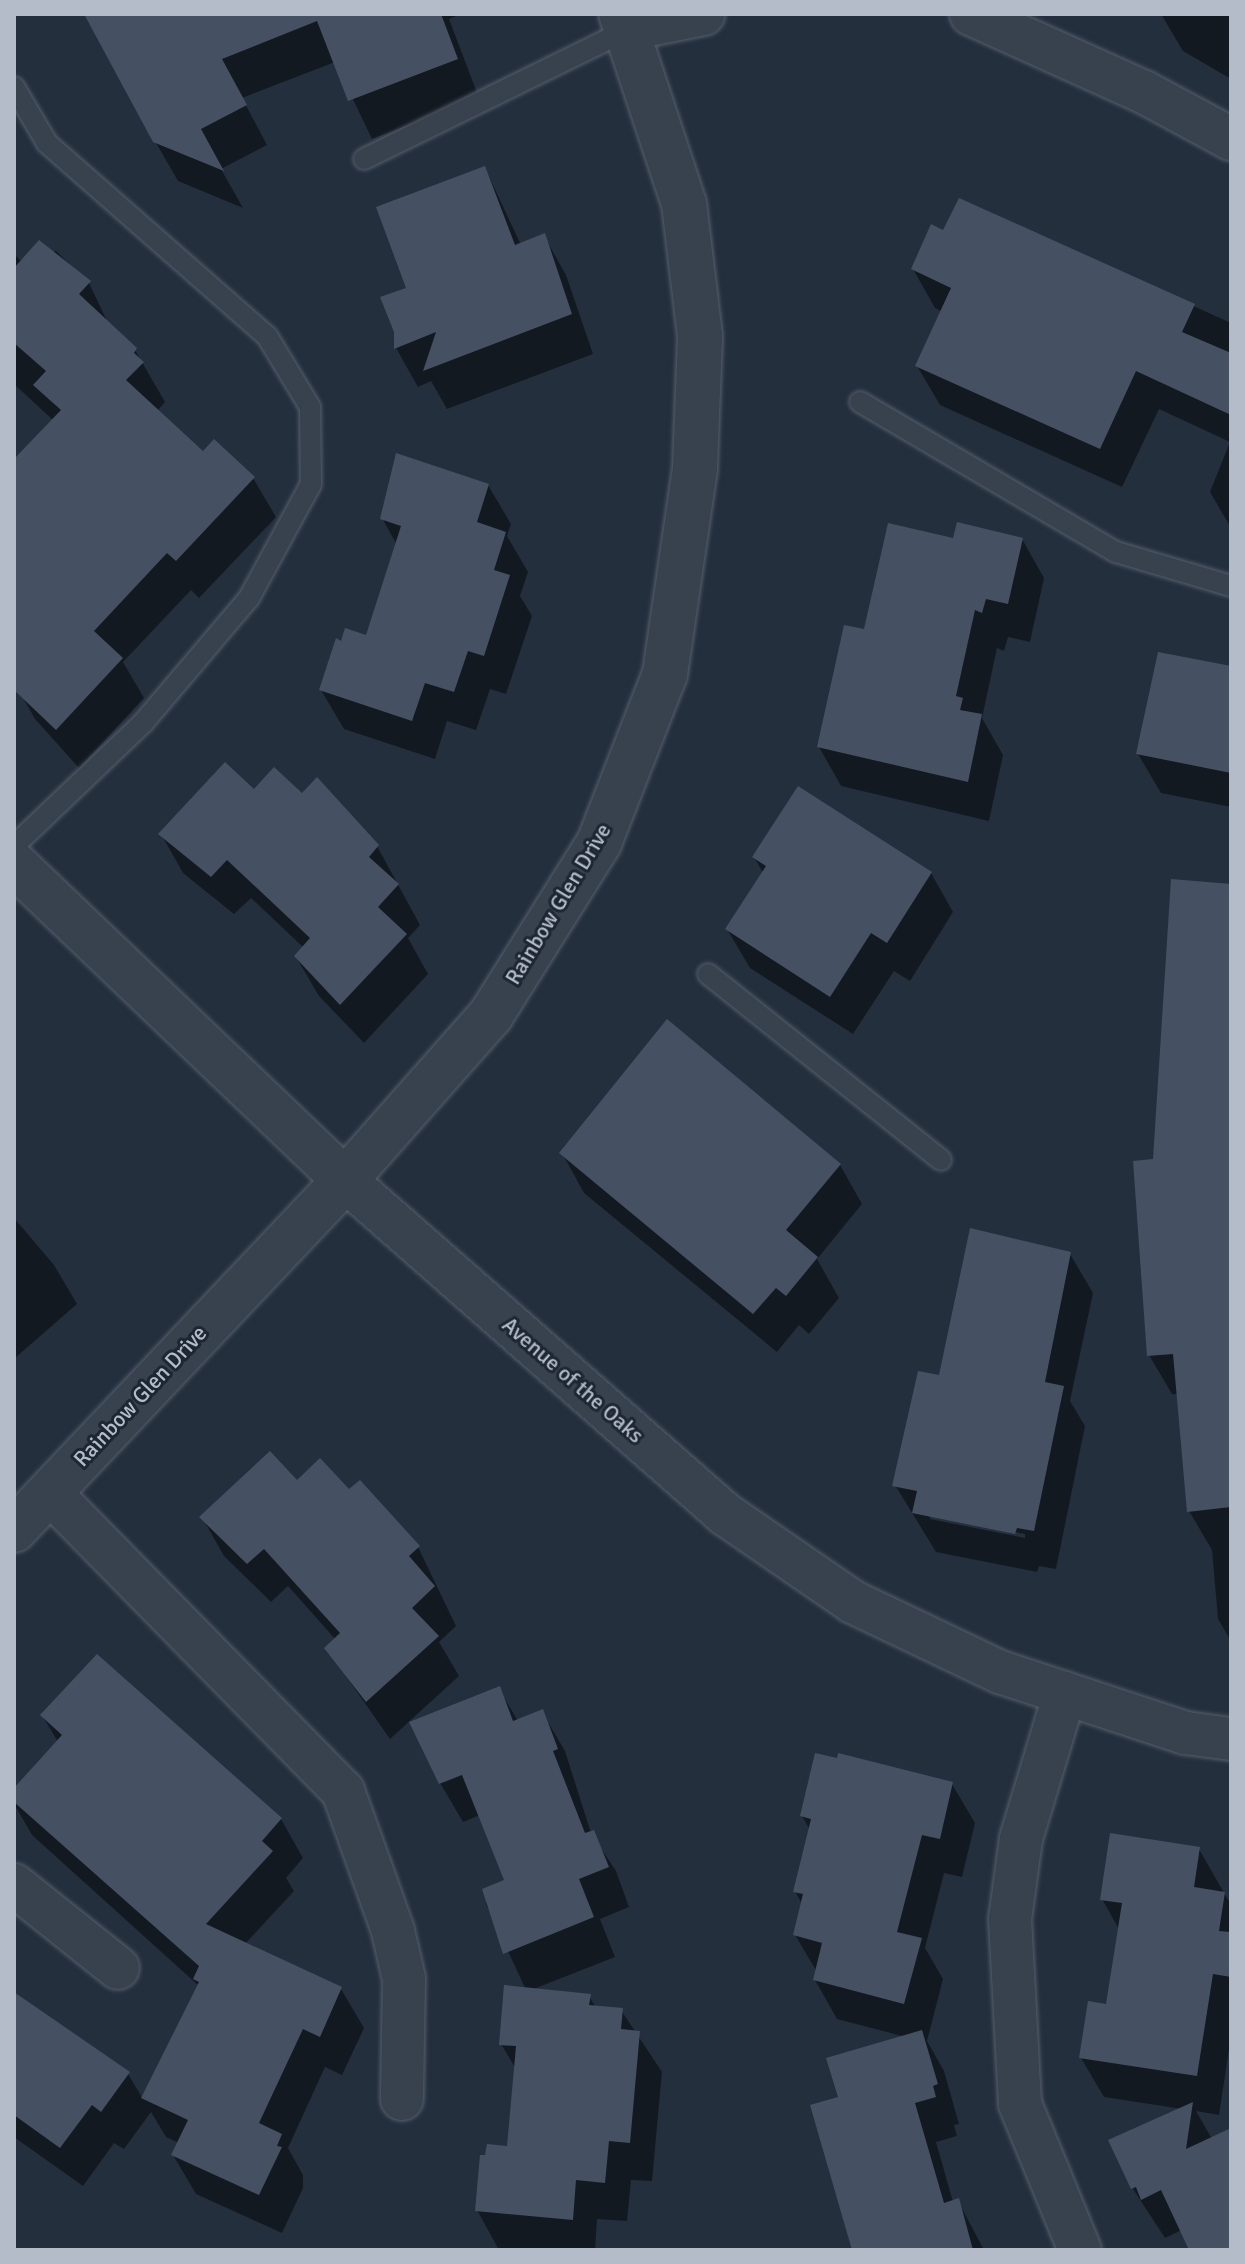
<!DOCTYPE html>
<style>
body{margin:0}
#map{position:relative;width:1245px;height:2264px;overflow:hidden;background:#242f3e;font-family:Signika,sans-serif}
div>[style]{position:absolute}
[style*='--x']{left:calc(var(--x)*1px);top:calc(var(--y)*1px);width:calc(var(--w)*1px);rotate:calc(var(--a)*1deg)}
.shadow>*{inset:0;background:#0007}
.building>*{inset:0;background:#455162}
.roads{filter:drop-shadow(0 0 2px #565f6c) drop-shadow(0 0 2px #565f6c)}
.service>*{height:20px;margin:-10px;padding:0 10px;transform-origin:10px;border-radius:10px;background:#38414e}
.minor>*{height:42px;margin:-21px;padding:0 21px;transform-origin:21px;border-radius:21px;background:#38414e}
.tertiary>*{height:44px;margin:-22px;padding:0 22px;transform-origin:22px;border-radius:22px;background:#38414e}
span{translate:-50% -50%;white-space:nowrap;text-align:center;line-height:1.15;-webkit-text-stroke:6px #1d2633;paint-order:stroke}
.street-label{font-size:22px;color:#b4bcc9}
.frame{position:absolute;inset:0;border:16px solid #b4bcc9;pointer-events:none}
</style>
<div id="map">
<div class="shadow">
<i style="clip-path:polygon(105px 14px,461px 14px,449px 19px,479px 98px,372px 139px,335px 62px,242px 98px,267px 145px,221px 169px,243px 208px,178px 181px,155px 141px)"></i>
<i style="clip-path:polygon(1161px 14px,1231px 14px,1231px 79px,1183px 51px)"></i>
<i style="clip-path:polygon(485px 168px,521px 245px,544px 236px,566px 275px,593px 354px,447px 409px,431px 381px,418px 387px,396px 348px,396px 331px,409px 289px)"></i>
<i style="clip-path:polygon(960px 200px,1231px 323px,1231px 528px,1210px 492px,1230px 442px,1159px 409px,1122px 487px,940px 405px,917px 366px,943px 312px,935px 308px,913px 269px,944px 233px)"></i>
<i style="clip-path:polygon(56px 251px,89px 283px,109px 325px,135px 350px,165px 402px,157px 411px,203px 454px,253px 478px,276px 517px,199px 598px,191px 590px,123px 662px,144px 698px,79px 768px,35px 719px,14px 682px,14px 468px,54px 421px,14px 384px,14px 254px,22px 262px)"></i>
<i style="clip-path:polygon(488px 485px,511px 524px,507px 536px,528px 572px,520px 596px,532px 616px,506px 694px,490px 689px,476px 730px,447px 721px,435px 759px,344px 729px,321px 690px,343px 643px,367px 638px,397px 545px,382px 518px)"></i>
<i style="clip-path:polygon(1022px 539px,1044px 578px,1030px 642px,1008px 637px,1004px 651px,997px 648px,982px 718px,1003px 755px,989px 821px,841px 786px,819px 747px,866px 632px,955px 540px)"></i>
<i style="clip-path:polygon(1231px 668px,1231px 807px,1161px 793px,1138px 754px)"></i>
<i style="clip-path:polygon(254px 792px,302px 796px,377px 846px,420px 925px,408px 938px,428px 974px,364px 1043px,319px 996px,296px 957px,304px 948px,251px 898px,234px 914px,183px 873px,161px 834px)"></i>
<i style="clip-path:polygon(754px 857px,931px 873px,953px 912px,910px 981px,894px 971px,853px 1034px,750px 968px,727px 929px,763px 873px)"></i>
<i style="clip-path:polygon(1231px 886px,1231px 1641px,1218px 1619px,1212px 1550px,1189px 1511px,1178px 1394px,1172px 1394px,1149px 1355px,1155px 1161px)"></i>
<i style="clip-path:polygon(562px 1153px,840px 1165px,862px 1204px,817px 1259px,839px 1298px,809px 1334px,799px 1325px,777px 1352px,584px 1193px)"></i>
<i style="clip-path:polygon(14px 1218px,54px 1265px,77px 1304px,15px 1358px)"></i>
<i style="clip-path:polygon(evenodd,1070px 1254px,1093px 1293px,1070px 1401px,1085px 1426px,1056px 1569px,1039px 1566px,1037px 1572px,936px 1552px,895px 1485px,1070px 1254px,930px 1515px,1025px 1534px,1025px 1538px,930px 1519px,930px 1515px)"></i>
<i style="clip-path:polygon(297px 1483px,349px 1492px,418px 1547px,456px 1626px,439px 1642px,459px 1676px,390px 1739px,327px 1649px,336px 1640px,288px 1586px,271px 1602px,224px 1556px,202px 1517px)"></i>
<i style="clip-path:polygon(499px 1689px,518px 1721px,542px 1712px,565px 1751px,591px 1833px,616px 1871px,629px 1907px,600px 1919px,615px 1957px,531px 1990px,589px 1996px,596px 2008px,621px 2010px,662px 2072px,652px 2181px,631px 2180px,627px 2221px,597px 2219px,595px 2250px,499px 2250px,477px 2210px,509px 2148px,516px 2069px,501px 2044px,526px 1990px,486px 1904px,506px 1881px,480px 1815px,463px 1822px,440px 1783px)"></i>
<i style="clip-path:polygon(42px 1715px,281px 1819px,303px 1858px,286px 1878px,294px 1891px,245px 1944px,341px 1989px,364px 2028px,342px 2075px,325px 2067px,288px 2148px,303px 2175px,303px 2188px,282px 2233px,196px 2194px,173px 2155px,179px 2143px,166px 2137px,151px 2112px,124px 2149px,114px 2143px,83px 2186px,14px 2137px,14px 1992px,128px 2074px,143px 2099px,199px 1986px,32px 1835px,14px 1804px,14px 1791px,58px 1742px)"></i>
<i style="clip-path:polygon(952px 1784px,975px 1823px,962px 1877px,944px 1873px,925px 1948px,943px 1979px,927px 2041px,944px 2071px,959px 2124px,954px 2125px,957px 2136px,936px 2142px,953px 2202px,958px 2201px,984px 2250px,854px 2250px,840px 2098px,906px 2037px,837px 2019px,815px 1980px,817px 1972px,795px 1935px,802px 1904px,795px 1891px,810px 1830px,802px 1816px)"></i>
<i style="clip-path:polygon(1199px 1849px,1231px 1905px,1231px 2036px,1219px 2115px,1196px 2111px,1212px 2139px,1231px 2130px,1231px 2250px,1191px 2250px,1182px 2230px,1165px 2238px,1133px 2189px,1111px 2141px,1182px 2109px,1104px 2097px,1081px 2058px,1108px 2007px,1120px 1931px,1102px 1899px)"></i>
</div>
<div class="building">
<i style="clip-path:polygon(84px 14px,441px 14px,458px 59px,348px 101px,317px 21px,222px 59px,247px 105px,201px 129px,224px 171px,153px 142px)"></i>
<i style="clip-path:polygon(485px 166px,515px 245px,545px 233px,572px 314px,423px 371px,436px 332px,394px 349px,394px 332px,380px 297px,406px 288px,376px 207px)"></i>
<i style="clip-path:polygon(959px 198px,1195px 304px,1182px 332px,1231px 353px,1231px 415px,1136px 371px,1100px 449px,915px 366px,951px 288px,911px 269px,931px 224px,943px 230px)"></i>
<i style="clip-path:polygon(39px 240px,91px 281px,79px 294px,137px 348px,134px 353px,144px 362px,126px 380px,203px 451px,214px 439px,255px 477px,176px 561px,167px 553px,94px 631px,123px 658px,56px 730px,14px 690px,14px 459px,61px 410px,33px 385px,46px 371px,14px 343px,14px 268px)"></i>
<i style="clip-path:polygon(396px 453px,489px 484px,477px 522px,506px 532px,494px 570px,510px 575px,484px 656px,468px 651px,454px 692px,425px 683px,412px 721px,319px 690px,336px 638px,341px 641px,345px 628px,366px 635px,401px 526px,380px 519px)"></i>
<i style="clip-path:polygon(957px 522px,1023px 538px,1008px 604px,986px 599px,982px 613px,975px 610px,956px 696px,963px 698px,960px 710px,982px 714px,968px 782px,817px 747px,844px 625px,864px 629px,888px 523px,953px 538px)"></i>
<i style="clip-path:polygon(1158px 652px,1231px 666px,1231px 773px,1136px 754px)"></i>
<i style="clip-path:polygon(225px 762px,254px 789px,274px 767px,302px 793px,317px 777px,379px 845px,369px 857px,399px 884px,378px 907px,407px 934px,340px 1005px,294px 956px,310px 938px,227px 860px,211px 877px,158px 834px)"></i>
<i style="clip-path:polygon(798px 786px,932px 872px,887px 943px,871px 933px,830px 997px,725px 929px,766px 866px,752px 857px)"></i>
<i style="clip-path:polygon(1171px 879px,1231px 884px,1231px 1507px,1187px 1512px,1173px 1354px,1147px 1356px,1133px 1161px,1153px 1159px)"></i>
<i style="clip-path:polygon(667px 1019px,841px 1164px,786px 1230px,818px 1257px,786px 1296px,776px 1288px,753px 1314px,559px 1153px)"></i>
<i style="clip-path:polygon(970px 1228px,1071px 1252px,1045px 1382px,1064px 1386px,1034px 1531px,1017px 1528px,1015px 1534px,912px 1513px,917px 1491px,892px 1486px,918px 1371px,939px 1375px)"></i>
<i style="clip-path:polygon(270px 1451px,297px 1480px,320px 1458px,349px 1489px,360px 1480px,420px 1546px,409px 1556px,435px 1586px,412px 1608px,439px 1636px,366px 1702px,324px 1648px,340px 1633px,264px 1549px,247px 1564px,199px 1517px)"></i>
<i style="clip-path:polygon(97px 1654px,282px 1818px,262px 1841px,273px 1851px,206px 1924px,342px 1987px,320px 2037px,303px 2029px,259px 2123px,282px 2134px,277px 2146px,282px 2147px,259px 2195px,171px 2155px,188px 2120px,141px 2098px,199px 1982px,193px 1979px,199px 1966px,14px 1802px,14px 1788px,62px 1735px,40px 1715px)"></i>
<i style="clip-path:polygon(500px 1686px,513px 1721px,543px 1709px,558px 1749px,553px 1751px,585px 1833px,594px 1830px,609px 1867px,579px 1879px,594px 1917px,503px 1954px,482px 1889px,504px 1880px,462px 1775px,439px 1784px,409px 1722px)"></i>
<i style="clip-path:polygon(815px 1753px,837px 1758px,838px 1753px,953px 1782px,940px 1839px,922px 1835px,897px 1932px,922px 1938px,904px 2004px,813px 1980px,822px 1943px,793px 1935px,803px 1894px,793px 1892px,811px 1819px,800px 1816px)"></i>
<i style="clip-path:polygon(1110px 1833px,1200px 1847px,1194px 1887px,1225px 1892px,1219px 1931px,1231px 1932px,1231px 1977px,1213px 1974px,1197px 2076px,1079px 2058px,1088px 2001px,1106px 2004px,1122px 1903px,1100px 1900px)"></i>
<i style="clip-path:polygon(504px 1985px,591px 1994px,589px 2005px,623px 2008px,621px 2029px,640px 2031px,630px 2143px,609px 2141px,605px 2183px,576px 2180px,573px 2220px,475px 2211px,480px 2155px,485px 2155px,487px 2144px,507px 2146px,516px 2046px,499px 2045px)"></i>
<i style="clip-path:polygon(14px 1992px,130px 2072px,101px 2112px,92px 2105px,60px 2148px,14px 2115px)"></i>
<i style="clip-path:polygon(922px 2030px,938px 2084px,933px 2086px,936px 2097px,915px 2103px,944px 2203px,959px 2198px,973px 2250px,852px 2250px,810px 2105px,838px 2097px,826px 2058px)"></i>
<i style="clip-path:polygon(1193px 2102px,1186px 2149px,1231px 2128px,1231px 2250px,1189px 2250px,1161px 2190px,1141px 2200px,1136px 2187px,1131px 2189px,1108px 2140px)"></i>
</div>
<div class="roads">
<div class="service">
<i style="--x:14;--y:87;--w:65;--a:59.5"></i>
<i style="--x:47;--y:143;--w:293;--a:41.3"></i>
<i style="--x:267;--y:336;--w:83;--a:58.8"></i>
<i style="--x:310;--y:407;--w:77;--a:89.3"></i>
<i style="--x:311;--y:484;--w:130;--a:118.5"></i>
<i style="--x:249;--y:598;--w:164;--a:130.3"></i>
<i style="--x:143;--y:723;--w:178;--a:136.4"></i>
<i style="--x:364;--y:159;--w:295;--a:-26.1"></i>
<i style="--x:860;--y:402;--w:297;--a:30.4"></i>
<i style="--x:1116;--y:552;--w:120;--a:16.5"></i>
<i style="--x:708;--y:974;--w:298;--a:38.6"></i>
</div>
<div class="minor">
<i style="--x:971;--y:14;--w:190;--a:24.3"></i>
<i style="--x:1144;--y:92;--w:99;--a:28.4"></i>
<i style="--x:629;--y:29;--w:76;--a:-11.3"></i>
<i style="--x:345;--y:1180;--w:506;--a:41.31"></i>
<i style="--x:725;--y:1514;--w:155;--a:34.5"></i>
<i style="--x:853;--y:1602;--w:163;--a:25.5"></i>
<i style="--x:1000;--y:1672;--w:196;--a:18.2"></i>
<i style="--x:1186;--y:1733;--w:45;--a:7.6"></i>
<i style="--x:50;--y:1493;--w:418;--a:45.5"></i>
<i style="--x:343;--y:1791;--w:149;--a:70.3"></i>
<i style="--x:393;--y:1931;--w:49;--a:77.1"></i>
<i style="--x:404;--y:1979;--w:120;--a:91"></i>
<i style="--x:1065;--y:1693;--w:152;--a:106.8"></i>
<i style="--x:1021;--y:1839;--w:81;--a:97.8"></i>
<i style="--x:1010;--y:1919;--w:185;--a:86.9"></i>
<i style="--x:1020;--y:2104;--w:158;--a:67.7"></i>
<i style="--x:14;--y:1885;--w:133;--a:38.6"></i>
</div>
<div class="tertiary">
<i style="--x:14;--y:864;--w:458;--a:43.7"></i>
<i style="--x:14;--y:1530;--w:482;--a:-46.6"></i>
<i style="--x:345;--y:1180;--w:220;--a:-48.5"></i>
<i style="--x:491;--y:1015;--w:203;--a:-57.9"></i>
<i style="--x:599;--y:843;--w:181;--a:-68.7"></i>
<i style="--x:665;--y:674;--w:208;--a:-81.7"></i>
<i style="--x:695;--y:468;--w:132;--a:-87.8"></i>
<i style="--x:700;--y:336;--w:133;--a:-96.9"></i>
<i style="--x:684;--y:204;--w:200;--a:-108.3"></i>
</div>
</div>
<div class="street-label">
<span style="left:558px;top:904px;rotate:-59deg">Rainbow Glen Drive</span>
<span style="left:573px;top:1380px;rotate:41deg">Avenue of the Oaks</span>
<span style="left:140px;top:1396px;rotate:-47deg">Rainbow Glen Drive</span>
</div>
<div class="frame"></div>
</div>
